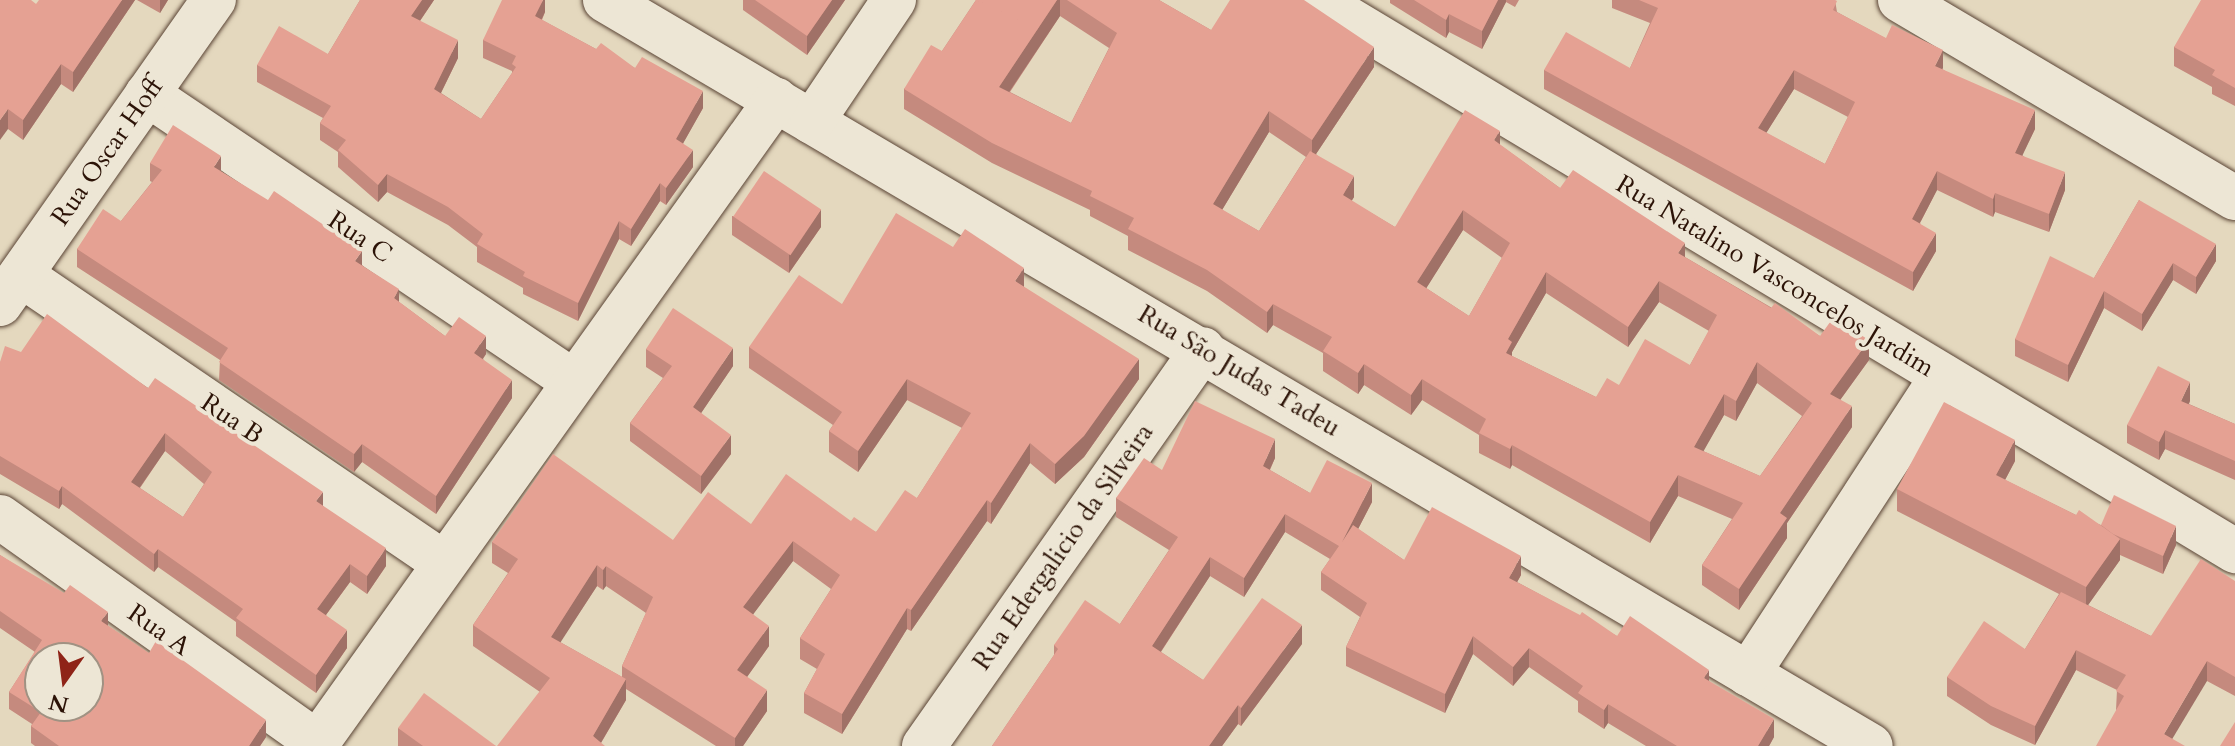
<!DOCTYPE html>
<meta charset="utf-8">
<style>
body{margin:0}
#map{position:relative;width:2235px;height:746px;overflow:hidden;background:#e4d8be;font-family:Cardo,serif}
div>[style]{position:absolute}
[style*='--x']{left:calc(var(--x)*1px);top:calc(var(--y)*1px);width:calc(var(--w)*1px);rotate:calc(var(--a)*1deg)}
.roads{filter:drop-shadow(0 0 2px #5a4435) drop-shadow(0 0 2px #5a4435)}
.minor>*{height:44px;margin:-22px;padding:0 22px;transform-origin:22px;border-radius:22px;background:#ede6d5}
.wall>*{inset:0;background:#c58a7e}
.shaded-wall>*{inset:0;background:#a07167}
.building>*{inset:0;background:#e5a193;transform-origin:0 0}
span{translate:-50% -50%;white-space:nowrap;text-align:center;line-height:1.15;-webkit-text-stroke:8px #ede6d5;paint-order:stroke}
.street-label{font-size:26px;color:#2c1307}
.north{position:absolute;left:24px;top:642px;width:80px;height:80px;box-sizing:border-box;background:#ede6d5;border:2px solid #a09283;border-radius:50%;rotate:194deg;font-size:22px;font-weight:700;line-height:32px;text-align:center;color:#2c1307}
.north::after{content:'';display:block;margin:auto;width:28px;height:36px;background:#8f2418;clip-path:polygon(50% 0,100% 100%,50% 72%,0 100%)}
</style>
<div id="map">
<div class="roads">
<div class="minor">
<i style="--x:605;--y:0;--w:1469;--a:30.51"></i>
<i style="--x:1317;--y:0;--w:1071;--a:30.97"></i>
<i style="--x:1900;--y:0;--w:389;--a:30.6"></i>
<i style="--x:147;--y:94;--w:514;--a:33.97"></i>
<i style="--x:812;--y:122;--w:147;--a:-56.1"></i>
<i style="--x:21;--y:275;--w:512;--a:34.25"></i>
<i style="--x:0;--y:304;--w:372;--a:-54.9"></i>
<i style="--x:0;--y:517;--w:389;--a:35.4"></i>
<i style="--x:1748;--y:674;--w:356;--a:-56.9"></i>
<i style="--x:315;--y:746;--w:794;--a:-54.49"></i>
<i style="--x:924;--y:746;--w:485;--a:-54.9"></i>
</div>
</div>
<div class="wall">
<i style="clip-path:polygon(0 0,36px 4px,135px 0,73px 92px,61px 84px,23px 140px,8px 129px)"></i>
<i style="clip-path:polygon(137px 0,168px 0,160px 13px)"></i>
<i style="clip-path:polygon(360px 0,434px 0,420px 21px,458px 58px,441px 93px,481px 119px,512px 73px,512px 71px,483px 58px,483px 40px,545px 0,545px 12px,542px 20px,596px 49px,635px 68px,703px 108px,683px 143px,693px 167px,666px 205px,660px 201px,631px 246px,619px 239px,578px 321px,523px 294px,523px 288px,477px 262px,477px 247px,448px 225px,387px 192px,378px 202px,338px 167px,338px 152px,320px 140px,320px 123px,323px 118px,257px 82px,257px 65px,328px 54px)"></i>
<i style="clip-path:polygon(743px 0,845px 0,807px 55px,743px 10px)"></i>
<i style="clip-path:polygon(evenodd,976px 0,1159px 0,1211px 30px,1374px 67px,1316px 154px,1354px 197px,1351px 201px,1395px 227px,1500px 145px,1560px 188px,1685px 257px,1820px 336px,1869px 360px,1840px 400px,1852px 427px,1787px 523px,1787px 538px,1739px 610px,1702px 585px,1702px 565px,1732px 519px,1678px 496px,1650px 543px,1512px 465px,1510px 469px,1479px 453px,1479px 435px,1422px 400px,1411px 415px,1364px 385px,1358px 394px,1323px 371px,1323px 353px,1273px 325px,1267px 333px,1207px 291px,1128px 250px,1128px 236px,1090px 216px,1090px 210px,992px 163px,904px 109px,904px 89px,942px 51px,976px 0,1060px 16px,1109px 48px,1071px 123px,1010px 92px,1060px 16px,976px 0,1269px 132px,1306px 157px,1259px 231px,1222px 210px,1269px 132px,976px 0,1463px 230px,1502px 258px,1469px 316px,1426px 288px,1463px 230px,976px 0,1546px 293px,1628px 347px,1659px 302px,1709px 331px,1690px 365px,1619px 385px,1596px 397px,1512px 356px,1512px 352px,1546px 293px,976px 0,1757px 383px,1802px 416px,1760px 476px,1703px 451px,1724px 415px,1736px 421px,1757px 383px)"></i>
<i style="clip-path:polygon(1390px 0,1519px 0,1515px 7px,1506px 2px,1482px 49px,1449px 32px,1446px 38px,1390px 3px)"></i>
<i style="clip-path:polygon(evenodd,1612px 0,1835px 0,1837px 12px,1942px 69px,2035px 129px,2022px 155px,2065px 190px,2049px 232px,1995px 212px,1993px 217px,1937px 190px,1920px 223px,1936px 251px,1913px 291px,1544px 89px,1544px 70px,1630px 68px,1650px 23px,1612px 8px,1612px 0,1794px 89px,1848px 117px,1825px 164px,1766px 133px,1794px 89px)"></i>
<i style="clip-path:polygon(2235px 0,2235px 106px,2212px 94px,2212px 87px,2174px 66px,2174px 47px)"></i>
<i style="clip-path:polygon(150px 163px,221px 172px,362px 265px,399px 302px,445px 336px,486px 354px,483px 359px,512px 398px,436px 514px,362px 462px,354px 472px,219px 380px,220px 360px,77px 267px,77px 249px,121px 221px,152px 182px,150px 181px)"></i>
<i style="clip-path:polygon(2139px 200px,2216px 261px,2196px 294px,2173px 280px,2142px 331px,2104px 308px,2068px 382px,2015px 356px,2015px 339px,2094px 278px)"></i>
<i style="clip-path:polygon(732px 216px,821px 227px,789px 273px,732px 235px)"></i>
<i style="clip-path:polygon(evenodd,1024px 287px,1139px 379px,1084px 457px,1055px 484px,1030px 463px,991px 524px,987px 521px,911px 631px,907px 629px,842px 734px,804px 713px,804px 693px,817px 669px,800px 659px,800px 638px,831px 589px,793px 561px,753px 614px,769px 646px,747px 677px,767px 711px,743px 746px,716px 746px,626px 689px,626px 700px,601px 743px,540px 692px,473px 646px,473px 625px,508px 573px,492px 563px,492px 542px,673px 540px,751px 524px,851px 521px,876px 532px,917px 498px,962px 428px,907px 400px,858px 472px,829px 452px,829px 431px,833px 425px,749px 368px,749px 347px,842px 304px,1024px 287px,597px 586px,603px 590px,606px 586px,646px 613px,622px 666px,622px 677px,560px 642px,597px 586px)"></i>
<i style="clip-path:polygon(646px 349px,733px 366px,701px 413px,731px 454px,701px 494px,630px 441px,630px 423px,663px 378px,646px 367px)"></i>
<i style="clip-path:polygon(evenodd,21px 352px,148px 388px,323px 506px,386px 566px,367px 594px,350px 582px,326px 615px,347px 648px,316px 693px,236px 636px,236px 622px,158px 567px,154px 572px,62px 504px,59px 509px,0 474px,0 362px,21px 352px,165px 451px,204px 484px,183px 517px,140px 488px,165px 451px)"></i>
<i style="clip-path:polygon(2190px 401px,2189px 404px,2235px 424px,2235px 480px,2165px 449px,2159px 460px,2127px 443px,2127px 425px)"></i>
<i style="clip-path:polygon(1275px 458px,1270px 470px,1310px 493px,1372px 502px,1358px 529px,1404px 560px,1521px 575px,1517px 582px,1617px 636px,1709px 681px,1774px 737px,1769px 746px,1646px 746px,1608px 723px,1604px 729px,1578px 712px,1578px 701px,1529px 667px,1513px 686px,1473px 654px,1445px 713px,1346px 666px,1346px 647px,1360px 617px,1321px 590px,1321px 572px,1330px 559px,1285px 532px,1244px 597px,1210px 576px,1161px 652px,1203px 680px,1302px 644px,1241px 726px,1238px 724px,1222px 746px,992px 746px,1054px 655px,1054px 645px,1120px 624px,1169px 550px,1116px 517px,1116px 498px,1162px 470px)"></i>
<i style="clip-path:polygon(2015px 461px,2005px 480px,2076px 515px,2101px 525px,2176px 545px,2163px 574px,2120px 555px,2120px 560px,2088px 605px,2151px 636px,2235px 581px,2235px 696px,2207px 681px,2116px 710px,2117px 690px,2076px 670px,2035px 745px,1991px 725px,1947px 696px,1947px 677px,2025px 649px,2059px 594px,1897px 511px,1897px 489px)"></i>
<i style="clip-path:polygon(0 555px,108px 626px,266px 737px,260px 746px,35px 746px,31px 743px,31px 726px,32px 724px,9px 709px,9px 692px,35px 652px,0 628px)"></i>
<i style="clip-path:polygon(398px 728px,496px 746px,398px 746px)"></i>
</div>
<div class="shaded-wall">
<i style="clip-path:polygon(122px 0,135px 0,73px 92px,73px 72px)"></i>
<i style="clip-path:polygon(160px 0,168px 0,160px 13px)"></i>
<i style="clip-path:polygon(422px 0,434px 0,411px 34px,411px 16px)"></i>
<i style="clip-path:polygon(543px 0,545px 0,545px 12px,535px 33px,535px 16px)"></i>
<i style="clip-path:polygon(832px 0,845px 0,807px 55px,807px 36px)"></i>
<i style="clip-path:polygon(1057px 0,1060px 0,1060px 16px,999px 107px,999px 87px)"></i>
<i style="clip-path:polygon(1498px 0,1506px 0,1506px 2px,1482px 49px,1482px 31px)"></i>
<i style="clip-path:polygon(1449px 14px,1449px 32px,1446px 38px,1446px 20px)"></i>
<i style="clip-path:polygon(458px 40px,458px 58px,434px 107px,434px 89px)"></i>
<i style="clip-path:polygon(1374px 47px,1374px 67px,1312px 160px,1312px 140px)"></i>
<i style="clip-path:polygon(1943px 50px,1943px 68px,1935px 84px,1935px 66px)"></i>
<i style="clip-path:polygon(61px 64px,61px 84px,23px 140px,23px 120px)"></i>
<i style="clip-path:polygon(1794px 70px,1794px 89px,1758px 146px,1758px 128px)"></i>
<i style="clip-path:polygon(703px 91px,703px 108px,676px 156px,676px 139px)"></i>
<i style="clip-path:polygon(8px 109px,8px 129px,0 140px,0 120px)"></i>
<i style="clip-path:polygon(2035px 110px,2035px 129px,2015px 171px,2015px 153px)"></i>
<i style="clip-path:polygon(1269px 111px,1269px 132px,1213px 225px,1213px 204px)"></i>
<i style="clip-path:polygon(1500px 131px,1500px 151px,1494px 140px)"></i>
<i style="clip-path:polygon(693px 150px,693px 167px,666px 205px,666px 188px)"></i>
<i style="clip-path:polygon(221px 156px,221px 174px,214px 167px)"></i>
<i style="clip-path:polygon(1937px 171px,1937px 190px,1912px 238px,1912px 219px)"></i>
<i style="clip-path:polygon(2065px 172px,2065px 190px,2049px 232px,2049px 214px)"></i>
<i style="clip-path:polygon(387px 174px,387px 192px,378px 202px,378px 185px)"></i>
<i style="clip-path:polygon(1354px 176px,1354px 197px,1343px 216px,1343px 195px)"></i>
<i style="clip-path:polygon(660px 183px,660px 201px,631px 246px,631px 229px)"></i>
<i style="clip-path:polygon(1995px 193px,1995px 212px,1993px 217px,1993px 199px)"></i>
<i style="clip-path:polygon(821px 209px,821px 227px,789px 273px,789px 255px)"></i>
<i style="clip-path:polygon(1463px 210px,1463px 230px,1417px 303px,1417px 282px)"></i>
<i style="clip-path:polygon(619px 221px,619px 239px,578px 321px,578px 303px)"></i>
<i style="clip-path:polygon(1936px 233px,1936px 251px,1913px 291px,1913px 272px)"></i>
<i style="clip-path:polygon(1685px 243px,1685px 264px,1678px 253px)"></i>
<i style="clip-path:polygon(2216px 244px,2216px 261px,2196px 294px,2196px 277px)"></i>
<i style="clip-path:polygon(362px 251px,362px 269px,355px 261px)"></i>
<i style="clip-path:polygon(2173px 263px,2173px 280px,2142px 331px,2142px 314px)"></i>
<i style="clip-path:polygon(1024px 268px,1024px 289px,1015px 281px)"></i>
<i style="clip-path:polygon(1546px 272px,1546px 293px,1512px 352px,1512px 362px,1506px 353px,1508px 339px)"></i>
<i style="clip-path:polygon(1659px 281px,1659px 302px,1628px 347px,1628px 327px)"></i>
<i style="clip-path:polygon(399px 289px,399px 307px,394px 298px)"></i>
<i style="clip-path:polygon(2104px 291px,2104px 308px,2068px 382px,2068px 365px)"></i>
<i style="clip-path:polygon(1273px 304px,1273px 325px,1267px 333px,1267px 312px)"></i>
<i style="clip-path:polygon(486px 336px,486px 354px,474px 371px,474px 353px)"></i>
<i style="clip-path:polygon(1869px 340px,1869px 360px,1830px 414px,1830px 394px)"></i>
<i style="clip-path:polygon(733px 348px,733px 366px,693px 425px,693px 407px)"></i>
<i style="clip-path:polygon(1139px 359px,1139px 379px,1084px 457px,1055px 484px,1055px 464px)"></i>
<i style="clip-path:polygon(1757px 362px,1757px 383px,1736px 421px,1736px 401px)"></i>
<i style="clip-path:polygon(1364px 364px,1364px 385px,1358px 394px,1358px 373px)"></i>
<i style="clip-path:polygon(907px 379px,907px 400px,858px 472px,858px 451px)"></i>
<i style="clip-path:polygon(1422px 379px,1422px 400px,1411px 415px,1411px 395px)"></i>
<i style="clip-path:polygon(512px 380px,512px 398px,436px 514px,436px 496px)"></i>
<i style="clip-path:polygon(2190px 382px,2190px 401px,2181px 419px,2181px 401px)"></i>
<i style="clip-path:polygon(1724px 394px,1724px 415px,1694px 468px,1694px 447px)"></i>
<i style="clip-path:polygon(1852px 406px,1852px 427px,1787px 523px,1787px 538px,1739px 610px,1739px 589px,1780px 513px)"></i>
<i style="clip-path:polygon(2165px 430px,2165px 449px,2159px 460px,2159px 442px)"></i>
<i style="clip-path:polygon(165px 433px,165px 451px,131px 500px,131px 482px)"></i>
<i style="clip-path:polygon(731px 435px,731px 454px,701px 494px,701px 476px)"></i>
<i style="clip-path:polygon(1275px 439px,1275px 458px,1263px 484px,1263px 466px)"></i>
<i style="clip-path:polygon(2015px 440px,2015px 461px,1996px 497px,1996px 475px)"></i>
<i style="clip-path:polygon(1030px 443px,1030px 463px,991px 524px,991px 503px)"></i>
<i style="clip-path:polygon(362px 444px,362px 462px,354px 472px,354px 454px)"></i>
<i style="clip-path:polygon(1512px 445px,1512px 465px,1510px 469px,1510px 449px)"></i>
<i style="clip-path:polygon(1678px 475px,1678px 496px,1650px 543px,1650px 522px)"></i>
<i style="clip-path:polygon(1372px 483px,1372px 502px,1342px 560px,1342px 542px)"></i>
<i style="clip-path:polygon(62px 486px,62px 504px,59px 509px,59px 491px)"></i>
<i style="clip-path:polygon(323px 492px,323px 511px,316px 501px)"></i>
<i style="clip-path:polygon(987px 500px,987px 521px,911px 631px,911px 610px)"></i>
<i style="clip-path:polygon(1285px 514px,1285px 532px,1244px 597px,1244px 578px)"></i>
<i style="clip-path:polygon(2176px 526px,2176px 545px,2163px 574px,2163px 556px)"></i>
<i style="clip-path:polygon(2120px 539px,2120px 560px,2086px 608px,2086px 587px)"></i>
<i style="clip-path:polygon(793px 541px,793px 561px,743px 628px,743px 607px)"></i>
<i style="clip-path:polygon(386px 548px,386px 566px,367px 594px,367px 576px)"></i>
<i style="clip-path:polygon(158px 549px,158px 567px,154px 572px,154px 554px)"></i>
<i style="clip-path:polygon(1521px 556px,1521px 575px,1509px 597px,1509px 578px)"></i>
<i style="clip-path:polygon(1210px 557px,1210px 576px,1152px 665px,1152px 646px)"></i>
<i style="clip-path:polygon(350px 564px,350px 582px,317px 627px,317px 609px)"></i>
<i style="clip-path:polygon(597px 565px,597px 586px,551px 657px,551px 637px)"></i>
<i style="clip-path:polygon(606px 566px,606px 586px,603px 590px,603px 570px)"></i>
<i style="clip-path:polygon(907px 608px,907px 629px,842px 734px,842px 714px)"></i>
<i style="clip-path:polygon(108px 612px,108px 629px,101px 621px)"></i>
<i style="clip-path:polygon(1302px 625px,1302px 644px,1241px 726px,1241px 708px)"></i>
<i style="clip-path:polygon(769px 626px,769px 646px,737px 691px,737px 670px)"></i>
<i style="clip-path:polygon(347px 630px,347px 648px,316px 693px,316px 675px)"></i>
<i style="clip-path:polygon(1473px 636px,1473px 654px,1445px 713px,1445px 694px)"></i>
<i style="clip-path:polygon(1529px 648px,1529px 667px,1513px 686px,1513px 667px)"></i>
<i style="clip-path:polygon(2076px 650px,2076px 670px,2035px 745px,2035px 726px)"></i>
<i style="clip-path:polygon(2207px 661px,2207px 681px,2168px 746px,2164px 734px)"></i>
<i style="clip-path:polygon(1709px 670px,1709px 688px,1704px 678px)"></i>
<i style="clip-path:polygon(626px 679px,626px 700px,599px 746px,593px 736px)"></i>
<i style="clip-path:polygon(767px 690px,767px 711px,743px 746px,735px 746px,735px 738px)"></i>
<i style="clip-path:polygon(1608px 704px,1608px 723px,1604px 729px,1604px 710px)"></i>
<i style="clip-path:polygon(1238px 705px,1238px 724px,1222px 746px,1209px 746px)"></i>
<i style="clip-path:polygon(1774px 719px,1774px 737px,1769px 746px,1758px 746px)"></i>
<i style="clip-path:polygon(266px 720px,266px 737px,260px 746px,249px 746px)"></i>
</div>
<div class="building">
<i style="clip-path:polygon(0 0,31px 0,36px 4px,39px 0,122px 0,73px 72px,61px 64px,23px 120px,8px 109px,0 120px)"></i>
<i style="clip-path:polygon(360px 0,422px 0,411px 16px,458px 40px,434px 89px,481px 119px,516px 67px,512px 64px,516px 56px,483px 40px,502px 0,543px 0,535px 16px,596px 49px,601px 43px,635px 68px,642px 57px,703px 91px,676px 139px,693px 150px,666px 188px,660px 183px,631px 229px,619px 221px,578px 303px,523px 276px,525px 272px,477px 244px,483px 234px,448px 207px,387px 174px,378px 185px,338px 150px,346px 140px,320px 123px,331px 106px,257px 65px,279px 26px,328px 54px)"></i>
<i style="clip-path:polygon(755px 0,832px 0,807px 36px)"></i>
<i style="clip-path:polygon(evenodd,976px 0,1057px 0,999px 87px,1071px 123px,1117px 33px,1067px 0,1159px 0,1211px 30px,1230px 0,1304px 0,1374px 47px,1312px 140px,1269px 111px,1213px 204px,1259px 231px,1310px 151px,1354px 176px,1343px 195px,1395px 227px,1465px 110px,1500px 131px,1494px 140px,1560px 188px,1573px 170px,1685px 243px,1678px 253px,1771px 308px,1775px 303px,1820px 336px,1833px 318px,1869px 340px,1830px 394px,1852px 406px,1780px 513px,1787px 518px,1739px 589px,1702px 565px,1743px 503px,1678px 475px,1650px 522px,1512px 445px,1510px 449px,1479px 433px,1486px 419px,1422px 379px,1411px 395px,1364px 364px,1358px 373px,1323px 351px,1332px 337px,1273px 304px,1267px 312px,1207px 270px,1128px 229px,1134px 218px,1090px 196px,1092px 191px,992px 143px,904px 89px,931px 45px,942px 51px,976px 0,1463px 210px,1510px 243px,1469px 316px,1417px 282px,1463px 210px,976px 0,1546px 272px,1628px 327px,1659px 281px,1717px 315px,1690px 365px,1645px 339px,1619px 385px,1607px 378px,1596px 397px,1506px 353px,1512px 342px,1508px 339px,1546px 272px,976px 0,1757px 362px,1812px 403px,1760px 476px,1694px 447px,1724px 394px,1736px 401px,1757px 362px)"></i>
<i style="clip-path:polygon(1414px 0,1498px 0,1482px 31px,1449px 14px,1446px 20px)"></i>
<i style="clip-path:polygon(evenodd,1639px 0,1835px 0,1837px 1px,1833px 10px,1886px 38px,1892px 25px,1943px 50px,1935px 66px,2035px 110px,2015px 153px,2065px 172px,2049px 214px,1995px 193px,1993px 199px,1937px 171px,1912px 219px,1936px 233px,1913px 272px,1544px 70px,1566px 32px,1630px 68px,1658px 8px,1639px 0,1794px 70px,1855px 102px,1825px 164px,1758px 128px,1794px 70px)"></i>
<i style="clip-path:polygon(2201px 0,2235px 0,2235px 88px,2212px 75px,2215px 70px,2174px 47px)"></i>
<i style="clip-path:polygon(173px 125px,221px 156px,214px 167px,268px 200px,274px 191px,362px 251px,355px 261px,399px 289px,394px 298px,445px 336px,459px 317px,486px 336px,474px 353px,512px 380px,436px 496px,362px 444px,354px 454px,219px 362px,228px 348px,77px 249px,103px 209px,121px 221px,162px 170px,150px 163px)"></i>
<i style="left:764px;top:171px;width:69px;height:55px;rotate:34deg"></i>
<i style="clip-path:polygon(2139px 200px,2216px 244px,2196px 277px,2173px 263px,2142px 314px,2104px 291px,2068px 365px,2015px 339px,2050px 256px,2094px 278px)"></i>
<i style="clip-path:polygon(896px 213px,953px 247px,965px 229px,1024px 268px,1015px 281px,1139px 359px,1084px 436px,1055px 464px,1030px 443px,991px 503px,987px 500px,911px 610px,907px 608px,842px 714px,804px 693px,825px 654px,800px 638px,840px 575px,793px 541px,743px 607px,769px 626px,737px 670px,767px 690px,735px 738px,622px 666px,653px 597px,606px 566px,603px 570px,597px 565px,551px 637px,626px 679px,593px 736px,605px 746px,497px 746px,550px 678px,473px 625px,518px 559px,492px 542px,553px 454px,673px 540px,708px 492px,751px 524px,786px 474px,851px 521px,854px 517px,876px 532px,905px 490px,917px 498px,971px 413px,907px 379px,858px 451px,829px 431px,842px 412px,749px 347px,799px 275px,842px 304px)"></i>
<i style="clip-path:polygon(673px 308px,733px 348px,693px 407px,731px 435px,701px 476px,630px 423px,672px 366px,646px 349px)"></i>
<i style="clip-path:polygon(evenodd,47px 314px,148px 388px,155px 378px,323px 492px,316px 501px,386px 548px,367px 576px,350px 564px,317px 609px,347px 630px,316px 675px,236px 618px,243px 609px,158px 549px,154px 554px,62px 486px,59px 491px,0 456px,0 362px,5px 346px,21px 352px,47px 314px,165px 433px,212px 472px,183px 517px,131px 482px,165px 433px)"></i>
<i style="clip-path:polygon(2158px 366px,2190px 382px,2181px 401px,2235px 424px,2235px 461px,2165px 430px,2159px 442px,2127px 425px)"></i>
<i style="clip-path:polygon(1195px 401px,1275px 439px,1263px 466px,1310px 493px,1327px 460px,1372px 483px,1342px 542px,1353px 525px,1404px 560px,1432px 507px,1521px 556px,1509px 578px,1580px 615px,1582px 612px,1617px 636px,1630px 616px,1709px 670px,1704px 678px,1774px 719px,1758px 746px,1677px 746px,1608px 704px,1604px 710px,1578px 693px,1583px 686px,1529px 648px,1513px 667px,1473px 636px,1445px 694px,1346px 647px,1367px 603px,1321px 572px,1339px 546px,1285px 514px,1244px 578px,1210px 557px,1152px 646px,1203px 680px,1262px 598px,1302px 625px,1241px 708px,1238px 705px,1209px 746px,992px 746px,1058px 649px,1054px 645px,1085px 600px,1120px 624px,1178px 537px,1116px 498px,1144px 458px,1162px 470px)"></i>
<i style="clip-path:polygon(1944px 402px,2015px 440px,1996px 475px,2076px 515px,2079px 510px,2120px 539px,2086px 587px,1897px 489px)"></i>
<i style="clip-path:polygon(2114px 495px,2176px 526px,2163px 556px,2113px 534px,2101px 525px)"></i>
<i style="clip-path:polygon(evenodd,0 555px,64px 593px,70px 585px,108px 612px,101px 621px,149px 653px,156px 641px,266px 720px,249px 746px,59px 746px,31px 726px,41px 712px,9px 692px,42px 640px,0 611px,0 555px,40px 658px,88px 658px,88px 706px,40px 706px,40px 658px)"></i>
<i style="clip-path:polygon(2201px 559px,2235px 581px,2235px 677px,2207px 661px,2164px 734px,2185px 746px,2096px 746px,2124px 696px,2116px 691px,2126px 675px,2076px 650px,2035px 726px,1991px 706px,1947px 677px,1984px 621px,2025px 649px,2061px 592px,2151px 636px)"></i>
<i style="clip-path:polygon(424px 693px,496px 746px,423px 746px,398px 728px)"></i>
<i style="clip-path:polygon(2235px 722px,2235px 746px,2220px 746px)"></i>
</div>
<div class="street-label">
<span style="left:107px;top:152px;rotate:-55deg">Rua Oscar Hoff</span>
<span style="left:360px;top:237px;rotate:34deg">Rua C</span>
<span style="left:1775px;top:276px;rotate:31deg">Rua Natalino Vasconcelos Jardim</span>
<span style="left:1239px;top:371px;rotate:31deg">Rua São Judas Tadeu</span>
<span style="left:232px;top:419px;rotate:34deg">Rua B</span>
<span style="left:1063px;top:547px;rotate:-55deg">Rua Edergalicio da Silveira</span>
<span style="left:159px;top:630px;rotate:35deg">Rua A</span>
</div>
<div class="north">N</div>
</div>
